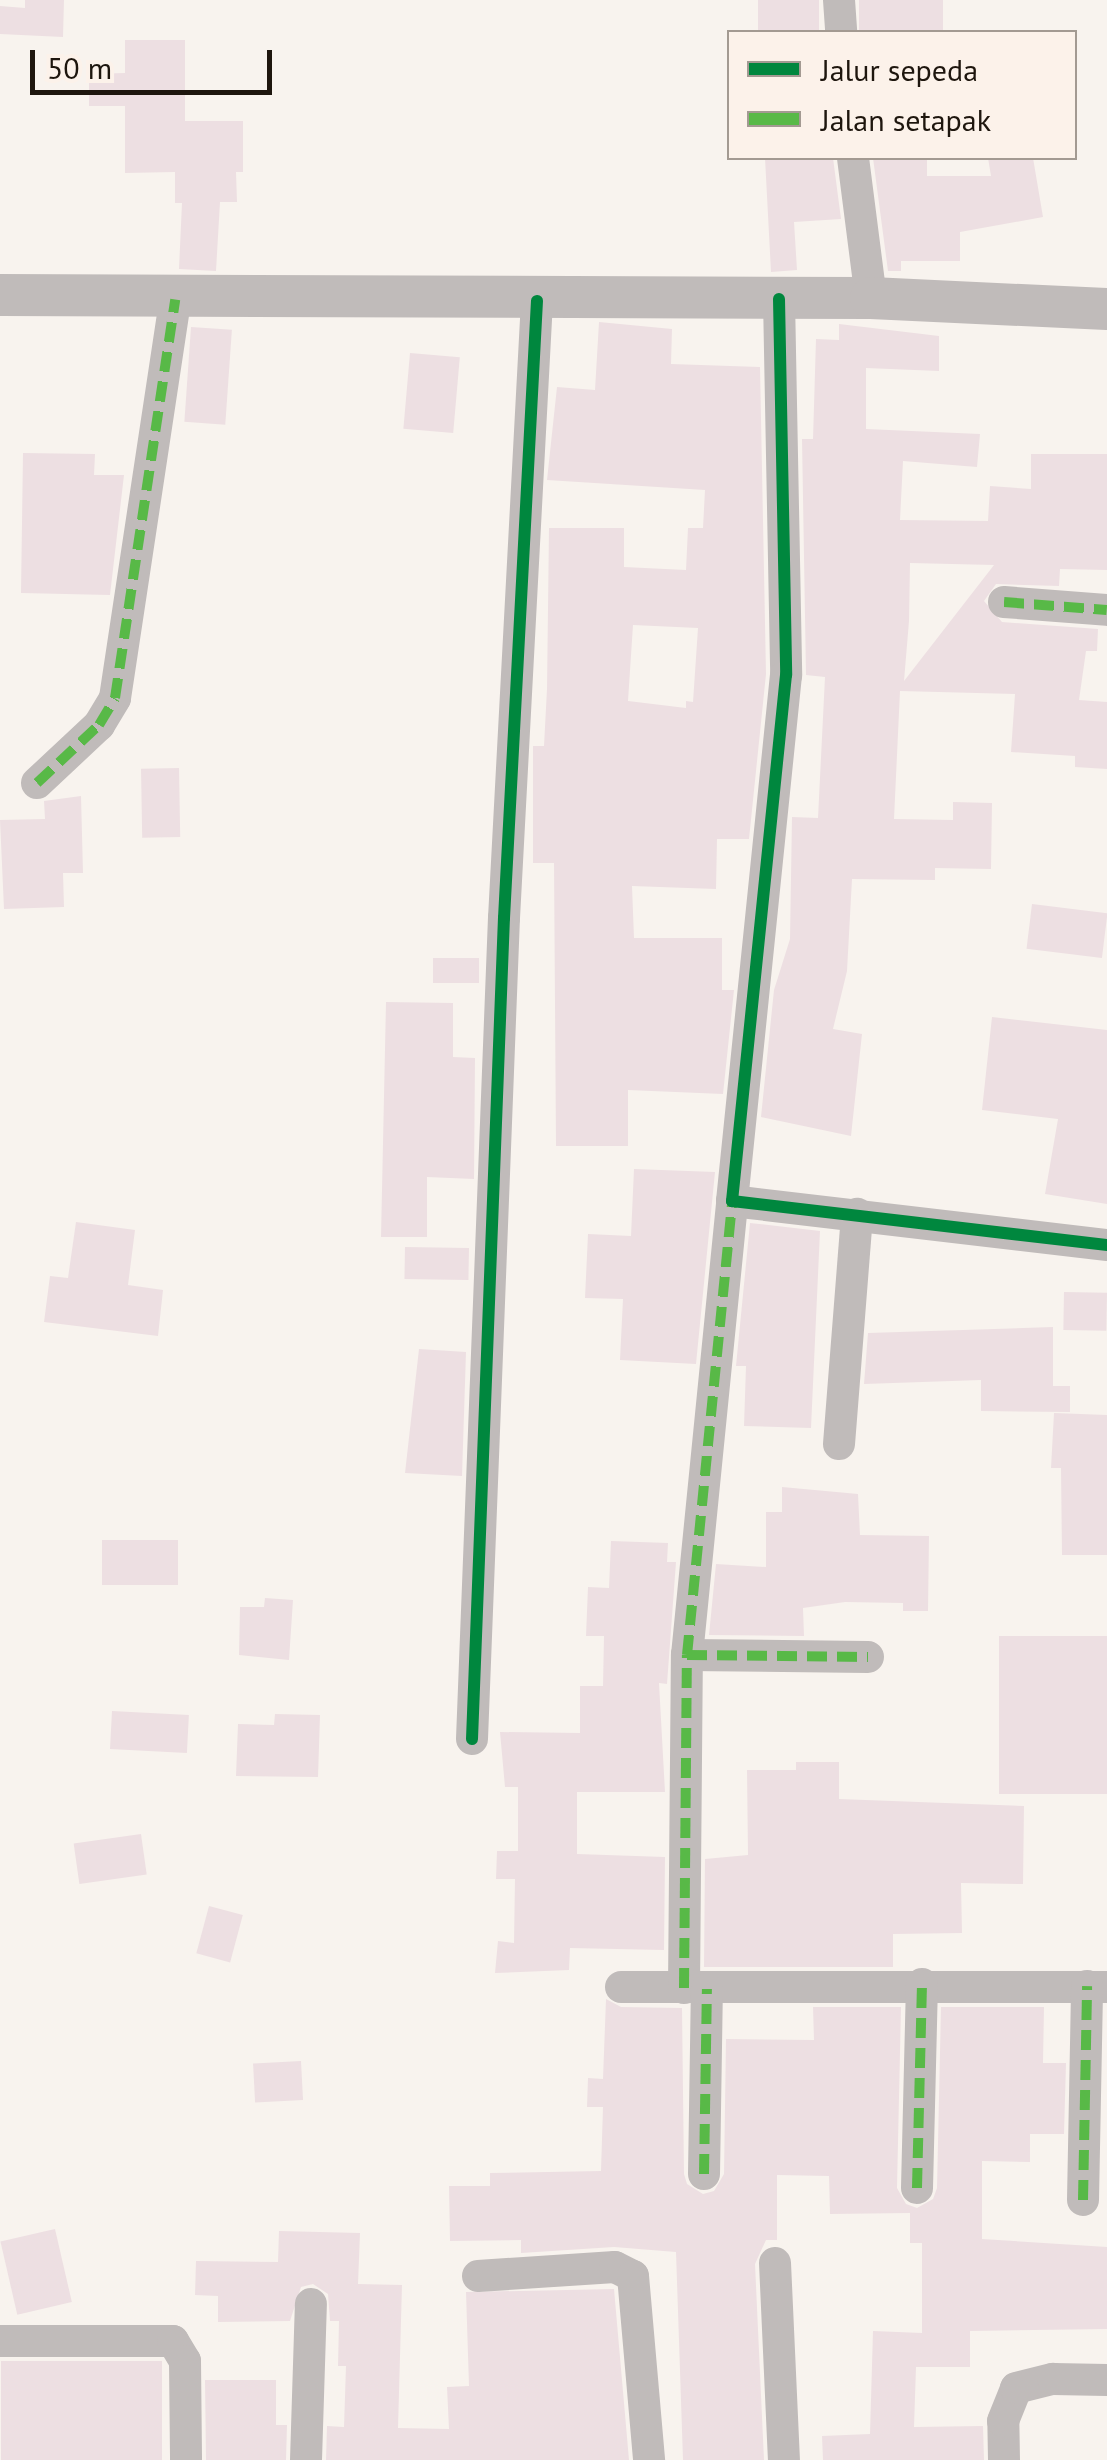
<!DOCTYPE html>
<style>
body{margin:0}
#map{position:relative;width:1107px;height:2460px;overflow:hidden;background:#f8f3ee;font-family:"PT Sans",sans-serif}
div>[style]{position:absolute}
[style*='--x']{left:calc(var(--x)*1px);top:calc(var(--y)*1px);width:calc(var(--w)*1px);rotate:calc(var(--a)*1deg)}
.building>*{inset:0;background:#eddfe2;transform-origin:0 0}
.minor>*{height:32px;margin:-16px;padding:0 16px;transform-origin:16px;border-radius:16px;background:#c0bbba}
.tertiary>*{height:42px;margin:-21px;padding:0 21px;transform-origin:21px;border-radius:21px;background:#c0bbba}
.quiet>*{height:10px;margin-top:-5px;transform-origin:0;background:repeating-linear-gradient(90deg,#58b947 0 20px,transparent 0 30px)}
.cycleway>*{height:12px;margin:-6px;padding:0 6px;transform-origin:6px;border-radius:6px;background:#00873e}
span{translate:-50% -50%;white-space:nowrap;text-align:center;line-height:1.15;-webkit-text-stroke:8px #fcf2ea;paint-order:stroke}
.legend{position:absolute;left:727px;top:30px;width:350px;height:130px;box-sizing:border-box;background:#fcf2ea;border:2px solid #a39a92;margin:0;padding:12px 18px;list-style:none;font-size:30px;color:#1e160e}
.legend li{display:flex;align-items:center;gap:20px;height:50px}
.legend b{width:50px;border:2px solid #a39a92}
.scale{position:absolute;left:30px;top:50px;width:242px;height:45px;box-sizing:border-box;border:5px solid #1e160e;border-top:0;padding-left:12px;font-size:30px;line-height:35px;white-space:nowrap;color:#1e160e;-webkit-text-stroke:8px #fcf2ea;paint-order:stroke}
</style>
<div id="map">
<div class="building">
<i style="clip-path:polygon(25px 0,64px 0,63px 37px,0 34px,0 6px,25px 8px)"></i>
<i style="left:758px;top:0;width:61px;height:32px"></i>
<i style="left:859px;top:0;width:84px;height:32px"></i>
<i style="clip-path:polygon(125px 40px,185px 40px,185px 121px,243px 121px,243px 172px,236px 172px,237px 202px,220px 202px,216px 271px,179px 269px,182px 203px,175px 203px,175px 172px,125px 173px,125px 106px,89px 106px,89px 74px,125px 73px)"></i>
<i style="clip-path:polygon(765px 158px,833px 158px,841px 219px,794px 222px,797px 270px,771px 272px)"></i>
<i style="clip-path:polygon(873px 158px,927px 159px,927px 176px,991px 176px,988px 158px,1033px 158px,1043px 217px,960px 232px,960px 261px,901px 261px,901px 271px,888px 271px)"></i>
<i style="clip-path:polygon(evenodd,599px 322px,672px 329px,671px 364px,760px 367px,766px 674px,749px 839px,717px 839px,716px 889px,632px 886px,634px 938px,722px 938px,722px 990px,734px 990px,723px 1094px,628px 1090px,628px 1146px,556px 1146px,554px 863px,533px 863px,533px 746px,544px 746px,547px 689px,549px 528px,624px 528px,624px 567px,686px 570px,688px 528px,703px 528px,705px 490px,547px 480px,557px 387px,595px 390px,599px 322px,633px 625px,698px 628px,693px 702px,686px 701px,686px 708px,628px 701px,633px 625px)"></i>
<i style="clip-path:polygon(evenodd,839px 324px,939px 336px,939px 371px,866px 368px,866px 429px,980px 434px,977px 467px,903px 461px,900px 520px,988px 521px,990px 486px,1031px 489px,1031px 454px,1107px 454px,1107px 570px,1060px 569px,1059px 586px,996px 584px,984px 601px,1002px 622px,1098px 629px,1097px 651px,1086px 651px,1079px 700px,1107px 702px,1107px 769px,1075px 767px,1075px 756px,1011px 752px,1015px 694px,900px 691px,894px 819px,953px 820px,953px 802px,992px 803px,991px 869px,935px 868px,935px 880px,852px 879px,847px 971px,833px 1029px,862px 1034px,851px 1136px,761px 1117px,774px 990px,790px 939px,792px 817px,818px 818px,825px 677px,806px 675px,802px 439px,813px 439px,816px 339px,839px 340px,839px 324px,910px 563px,994px 565px,904px 681px,909px 621px,910px 563px)"></i>
<i style="left:191px;top:327px;width:41px;height:95px;rotate:4deg"></i>
<i style="left:410px;top:353px;width:50px;height:76px;rotate:5deg"></i>
<i style="clip-path:polygon(23px 453px,95px 454px,94px 475px,124px 475px,110px 595px,21px 593px)"></i>
<i style="left:179px;top:768px;width:69px;height:38px;rotate:89deg"></i>
<i style="clip-path:polygon(81px 796px,83px 873px,63px 873px,64px 907px,4px 909px,0 820px,45px 819px,44px 801px)"></i>
<i style="left:1032px;top:904px;width:76px;height:45px;rotate:7deg"></i>
<i style="left:433px;top:958px;width:46px;height:25px"></i>
<i style="clip-path:polygon(386px 1002px,453px 1003px,453px 1057px,475px 1058px,474px 1179px,427px 1177px,427px 1237px,381px 1237px)"></i>
<i style="clip-path:polygon(992px 1017px,1107px 1030px,1107px 1204px,1045px 1194px,1058px 1119px,982px 1110px)"></i>
<i style="clip-path:polygon(634px 1169px,715px 1172px,696px 1364px,620px 1360px,623px 1299px,585px 1298px,588px 1234px,631px 1236px)"></i>
<i style="clip-path:polygon(76px 1222px,135px 1230px,128px 1285px,163px 1290px,158px 1336px,44px 1322px,50px 1276px,68px 1278px)"></i>
<i style="clip-path:polygon(750px 1223px,820px 1231px,811px 1428px,744px 1426px,746px 1366px,736px 1366px)"></i>
<i style="left:405px;top:1247px;width:64px;height:32px;rotate:1deg"></i>
<i style="left:1064px;top:1292px;width:43px;height:38px;rotate:1deg"></i>
<i style="clip-path:polygon(1053px 1327px,1053px 1386px,1070px 1386px,1070px 1412px,981px 1411px,981px 1380px,864px 1384px,868px 1333px)"></i>
<i style="clip-path:polygon(419px 1349px,466px 1352px,462px 1476px,405px 1473px)"></i>
<i style="clip-path:polygon(1054px 1413px,1107px 1415px,1107px 1555px,1062px 1555px,1061px 1468px,1051px 1468px)"></i>
<i style="clip-path:polygon(782px 1487px,858px 1494px,860px 1535px,929px 1536px,928px 1611px,903px 1611px,903px 1603px,845px 1602px,803px 1608px,804px 1636px,709px 1635px,716px 1564px,766px 1567px,766px 1512px,782px 1512px)"></i>
<i style="left:102px;top:1540px;width:76px;height:45px"></i>
<i style="clip-path:polygon(611px 1541px,668px 1543px,667px 1562px,676px 1562px,667px 1684px,659px 1683px,665px 1792px,577px 1792px,577px 1854px,665px 1857px,664px 1950px,570px 1948px,569px 1970px,495px 1973px,498px 1941px,514px 1943px,515px 1879px,496px 1879px,497px 1851px,518px 1851px,518px 1787px,505px 1787px,500px 1732px,580px 1733px,580px 1686px,603px 1686px,604px 1636px,586px 1636px,588px 1587px,609px 1588px)"></i>
<i style="clip-path:polygon(265px 1598px,293px 1600px,289px 1660px,239px 1655px,240px 1607px,264px 1607px)"></i>
<i style="left:999px;top:1636px;width:108px;height:158px"></i>
<i style="left:112px;top:1711px;width:77px;height:38px;rotate:3deg"></i>
<i style="clip-path:polygon(275px 1714px,320px 1715px,318px 1777px,236px 1776px,238px 1724px,274px 1725px)"></i>
<i style="clip-path:polygon(796px 1762px,839px 1762px,839px 1799px,1024px 1806px,1023px 1884px,961px 1883px,962px 1933px,893px 1934px,893px 1967px,704px 1967px,705px 1859px,748px 1855px,747px 1770px,796px 1770px)"></i>
<i style="left:141px;top:1834px;width:41px;height:68px;rotate:82deg"></i>
<i style="left:209px;top:1906px;width:35px;height:49px;rotate:15deg"></i>
<i style="clip-path:polygon(606px 1999px,621px 2007px,682px 2008px,684px 2174px,687px 2184px,703px 2194px,714px 2191px,724px 2174px,726px 2039px,814px 2040px,813px 2007px,901px 2007px,897px 2188px,906px 2204px,917px 2208px,933px 2199px,937px 2188px,941px 2007px,1044px 2007px,1043px 2063px,1066px 2063px,1064px 2134px,1030px 2134px,1030px 2162px,982px 2161px,982px 2239px,1107px 2247px,1107px 2329px,970px 2331px,970px 2367px,916px 2367px,914px 2427px,983px 2426px,984px 2460px,823px 2460px,822px 2436px,870px 2434px,873px 2331px,922px 2333px,922px 2243px,910px 2243px,910px 2213px,830px 2214px,829px 2176px,777px 2175px,777px 2240px,766px 2240px,755px 2264px,764px 2460px,683px 2460px,676px 2252px,614px 2247px,521px 2253px,521px 2240px,450px 2241px,449px 2186px,490px 2186px,490px 2173px,601px 2171px,603px 2107px,587px 2107px,588px 2078px,603px 2079px)"></i>
<i style="left:301px;top:2061px;width:39px;height:48px;rotate:87deg"></i>
<i style="left:55px;top:2229px;width:75px;height:56px;rotate:77deg"></i>
<i style="clip-path:polygon(279px 2231px,360px 2233px,358px 2284px,402px 2285px,398px 2428px,449px 2429px,447px 2387px,469px 2386px,466px 2292px,614px 2289px,629px 2460px,326px 2460px,327px 2426px,344px 2427px,346px 2366px,338px 2366px,339px 2321px,330px 2321px,328px 2294px,313px 2284px,301px 2287px,290px 2321px,218px 2322px,218px 2296px,195px 2295px,196px 2261px,278px 2262px)"></i>
<i style="left:1px;top:2361px;width:161px;height:99px"></i>
<i style="clip-path:polygon(205px 2380px,276px 2380px,276px 2425px,287px 2425px,286px 2460px,206px 2460px)"></i>
</div>
<div class="minor">
<i style="--x:839;--y:0;--w:32;--a:86"></i>
<i style="--x:853;--y:158;--w:141;--a:82.7"></i>
<i style="--x:779;--y:299;--w:376;--a:88.9"></i>
<i style="--x:786;--y:675;--w:529;--a:95.86"></i>
<i style="--x:732;--y:1201;--w:378;--a:6.7"></i>
<i style="--x:1004;--y:602;--w:103;--a:4.4"></i>
<i style="--x:37;--y:783;--w:85;--a:-43.1"></i>
<i style="--x:99;--y:725;--w:31;--a:-59"></i>
<i style="--x:115;--y:698;--w:403;--a:-81.4"></i>
<i style="--x:839;--y:1444;--w:231;--a:-85.5"></i>
<i style="--x:687;--y:1655;--w:181;--a:0.6"></i>
<i style="--x:472;--y:1739;--w:822;--a:-87.77"></i>
<i style="--x:504;--y:918;--w:618;--a:-86.94"></i>
<i style="--x:621;--y:1987;--w:486;--a:0"></i>
<i style="--x:684;--y:1988;--w:333;--a:-89.5"></i>
<i style="--x:687;--y:1655;--w:456;--a:-84.3"></i>
<i style="--x:704;--y:2174;--w:185;--a:-89.1"></i>
<i style="--x:917;--y:2188;--w:204;--a:-88.6"></i>
<i style="--x:1083;--y:2200;--w:214;--a:-88.9"></i>
<i style="--x:775;--y:2263;--w:197;--a:87.4"></i>
<i style="--x:478;--y:2276;--w:137;--a:-3.8"></i>
<i style="--x:615;--y:2267;--w:20;--a:27"></i>
<i style="--x:633;--y:2276;--w:185;--a:85"></i>
<i style="--x:0;--y:2341;--w:173;--a:0"></i>
<i style="--x:173;--y:2341;--w:23;--a:59"></i>
<i style="--x:185;--y:2361;--w:99;--a:89.4"></i>
<i style="--x:306;--y:2460;--w:156;--a:-88.2"></i>
<i style="--x:1004;--y:2460;--w:39;--a:-91"></i>
<i style="--x:1003;--y:2421;--w:35;--a:-68"></i>
<i style="--x:1016;--y:2388;--w:38;--a:-14"></i>
<i style="--x:1053;--y:2379;--w:54;--a:1.1"></i>
</div>
<div class="tertiary">
<i style="--x:0;--y:295;--w:871;--a:0.2"></i>
<i style="--x:871;--y:298;--w:236;--a:2.7"></i>
</div>
<div class="quiet">
<i style="--x:1004;--y:602;--w:103;--a:4.4"></i>
<i style="--x:37;--y:783;--w:85;--a:-43.1"></i>
<i style="--x:99;--y:725;--w:31;--a:-59"></i>
<i style="--x:115;--y:698;--w:403;--a:-81.4"></i>
<i style="--x:687;--y:1655;--w:181;--a:0.6"></i>
<i style="--x:684;--y:1988;--w:333;--a:-89.5"></i>
<i style="--x:687;--y:1655;--w:456;--a:-84.3"></i>
<i style="--x:704;--y:2174;--w:185;--a:-89.1"></i>
<i style="--x:917;--y:2188;--w:204;--a:-88.6"></i>
<i style="--x:1083;--y:2200;--w:214;--a:-88.9"></i>
</div>
<div class="cycleway">
<i style="--x:779;--y:299;--w:376;--a:88.9"></i>
<i style="--x:786;--y:675;--w:529;--a:95.86"></i>
<i style="--x:732;--y:1201;--w:378;--a:6.7"></i>
<i style="--x:472;--y:1739;--w:822;--a:-87.77"></i>
<i style="--x:504;--y:918;--w:618;--a:-86.94"></i>
</div>
<ul class="legend">
<li><b style="height:12px;background:#00873e"></b>Jalur sepeda</li>
<li><b style="height:12px;background:#58b947"></b>Jalan setapak</li>
</ul>
<div class="scale">50 m</div>
</div>
